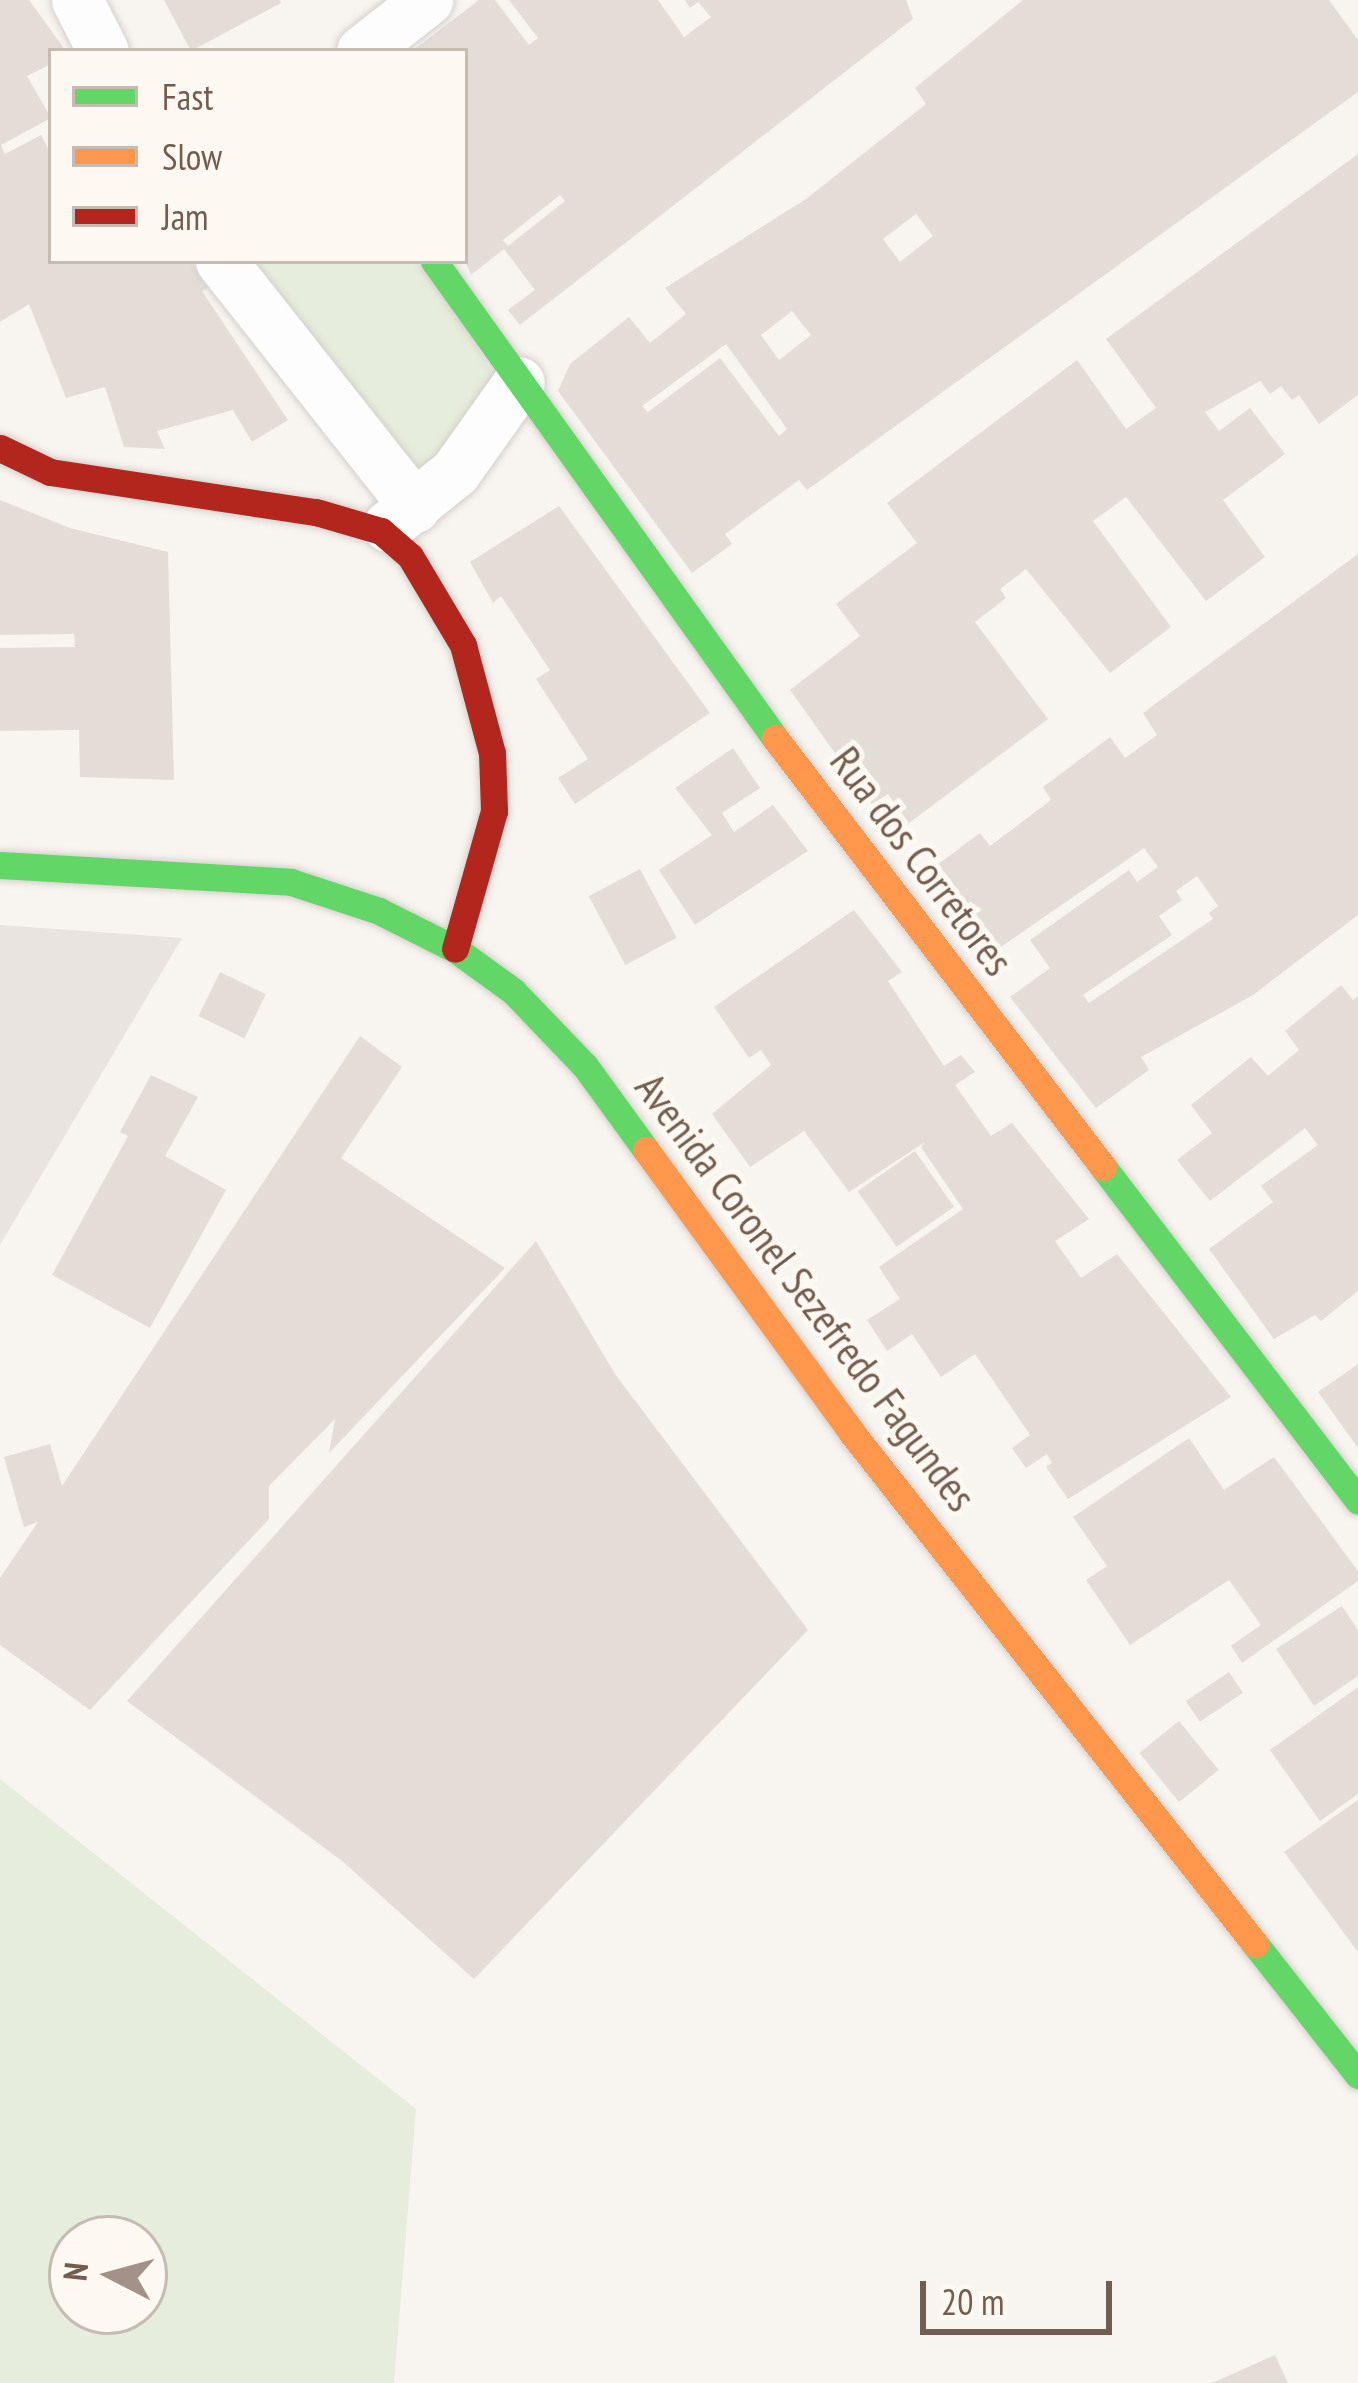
<!DOCTYPE html>
<style>
body{margin:0}
#map{position:relative;width:1358px;height:2383px;overflow:hidden;background:#f8f4f0;font-family:"PT Sans Narrow",sans-serif}
div>[style]{position:absolute}
[style*='--x']{left:calc(var(--x)*1px);top:calc(var(--y)*1px);width:calc(var(--w)*1px);rotate:calc(var(--a)*1deg)}
.industrial>*{inset:0;background:#eae4e0}
.green>*{inset:0;background:#e6eddc}
.building>*{inset:0;background:#e4ddd7;transform-origin:0 0}
.roads{filter:drop-shadow(0 0 3px #d5d0cb) drop-shadow(0 0 3px #d5d0cb)}
.street>*{height:51px;margin:-25.5px;padding:0 25.5px;transform-origin:25.5px;border-radius:25.5px;background:#fefdfd}
.fast>*{height:27px;margin:-13.5px;padding:0 13.5px;transform-origin:13.5px;border-radius:13.5px;background:#63d668}
.slow>*{height:27px;margin:-13.5px;padding:0 13.5px;transform-origin:13.5px;border-radius:13.5px;background:#ff974d}
.jam>*{height:27px;margin:-13.5px;padding:0 13.5px;transform-origin:13.5px;border-radius:13.5px;background:#b3261e}
span{translate:-50% -50%;white-space:nowrap;text-align:center;line-height:1.15;-webkit-text-stroke:10px #fdf9f2;paint-order:stroke}
.street-label{font-size:42px;color:#735d51}
.legend{position:absolute;left:48px;top:48px;width:420px;height:216px;box-sizing:border-box;background:#fdf9f2;border:3px solid #c6bbb2;margin:0;padding:15px 21px;list-style:none;font-size:36px;color:#735d51}
.legend li{display:flex;align-items:center;gap:24px;height:60px}
.legend b{width:60px;border:3px solid #c6bbb2}
.north{position:absolute;left:48px;top:2215px;width:120px;height:120px;box-sizing:border-box;background:#fdf9f2;border:3px solid #c6bbb2;border-radius:50%;rotate:276deg;font-size:33px;font-weight:700;line-height:48px;text-align:center;color:#735d51}
.north::after{content:'';display:block;margin:auto;width:42px;height:54px;background:#a29289;clip-path:polygon(50% 0,100% 100%,50% 72%,0 100%)}
.scale{position:absolute;left:920px;top:2281px;width:192px;height:54px;box-sizing:border-box;border:6px solid #735d51;border-top:0;padding-left:15px;font-size:36px;line-height:42px;white-space:nowrap;color:#735d51;-webkit-text-stroke:9px #fdf9f2;paint-order:stroke}
</style>
<div id="map">
<div class="industrial">
<i style="clip-path:polygon(0 925px,182px 938px,0 1245px)"></i>
</div>
<div class="green">
<i style="clip-path:polygon(229px 261px,428px 261px,506px 398px,403px 485px)"></i>
<i style="clip-path:polygon(evenodd,0 1779px,416px 2109px,394px 2383px,0 2383px,0 1779px,72px 2239px,144px 2239px,144px 2311px,72px 2311px,72px 2239px)"></i>
</div>
<div class="building">
<i style="clip-path:polygon(0 0,29px 0,66px 51px,51px 51px,51px 64px,27px 76px,51px 118px,1px 145px,5px 154px,41px 135px,51px 154px,51px 261px,191px 261px,208px 288px,202px 291px,288px 420px,252px 442px,233px 410px,157px 431px,165px 449px,124px 447px,105px 387px,66px 398px,29px 304px,0 322px)"></i>
<i style="clip-path:polygon(164px 0,280px 0,281px 3px,191px 51px)"></i>
<i style="clip-path:polygon(evenodd,479px 0,495px 0,529px 45px,538px 38px,509px 0,658px 0,684px 37px,711px 17px,698px 2px,690px 8px,685px 0,906px 0,913px 19px,520px 325px,508px 310px,535px 290px,504px 249px,471px 275px,465px 261px,465px 51px,412px 51px,479px 0,560px 195px,565px 201px,508px 246px,503px 240px,560px 195px)"></i>
<i style="clip-path:polygon(evenodd,1023px 0,1329px 0,1358px 40px,1358px 92px,807px 490px,799px 480px,725px 534px,732px 544px,692px 573px,558px 391px,570px 364px,629px 317px,650px 343px,686px 314px,665px 288px,806px 199px,926px 104px,915px 88px,1023px 0,916px 214px,933px 236px,900px 262px,883px 239px,916px 214px,1023px 0,792px 311px,811px 335px,779px 360px,761px 335px,792px 311px,1023px 0,726px 344px,787px 429px,779px 436px,720px 358px,648px 412px,642px 406px,726px 344px)"></i>
<i style="clip-path:polygon(1358px 154px,1358px 395px,1319px 424px,1299px 395px,1292px 400px,1281px 386px,1270px 394px,1260px 381px,1205px 412px,1219px 431px,1250px 408px,1285px 454px,1223px 500px,1265px 557px,1206px 601px,1126px 497px,1093px 521px,1171px 627px,1110px 673px,1026px 569px,1000px 589px,1006px 598px,975px 622px,1048px 719px,909px 823px,888px 794px,872px 805px,790px 690px,860px 636px,836px 604px,917px 543px,887px 503px,1077px 360px,1126px 429px,1156px 408px,1106px 339px)"></i>
<i style="clip-path:polygon(0 500px,70px 528px,168px 552px,174px 780px,80px 777px,79px 730px,0 731px,0 648px,75px 647px,74px 634px,0 635px)"></i>
<i style="clip-path:polygon(559px 506px,710px 713px,575px 804px,558px 778px,588px 759px,536px 679px,550px 670px,501px 596px,493px 603px,470px 562px)"></i>
<i style="clip-path:polygon(evenodd,1358px 554px,1358px 915px,1253px 995px,1141px 1057px,1149px 1070px,1096px 1108px,1010px 997px,1050px 968px,1030px 940px,1129px 870px,1137px 882px,1158px 867px,1144px 848px,982px 960px,929px 892px,933px 868px,980px 833px,990px 846px,1051px 800px,1043px 787px,1110px 737px,1125px 758px,1157px 735px,1143px 713px,1358px 554px,1197px 876px,1218px 906px,1209px 913px,1213px 919px,1089px 1003px,1083px 995px,1172px 935px,1159px 916px,1182px 900px,1176px 891px,1197px 876px)"></i>
<i style="clip-path:polygon(733px 748px,760px 788px,722px 813px,734px 832px,773px 805px,808px 851px,695px 925px,659px 870px,712px 835px,675px 788px)"></i>
<i style="left:640px;top:869px;width:78px;height:58px;rotate:62deg"></i>
<i style="clip-path:polygon(854px 910px,902px 972px,888px 981px,944px 1066px,961px 1055px,975px 1072px,955px 1085px,991px 1136px,1012px 1123px,1089px 1219px,1055px 1241px,1081px 1278px,1117px 1254px,1231px 1397px,1068px 1499px,1046px 1467px,1052px 1463px,1047px 1454px,1026px 1468px,1012px 1448px,1030px 1435px,975px 1354px,941px 1377px,912px 1334px,887px 1351px,867px 1320px,900px 1299px,879px 1267px,963px 1209px,921px 1147px,925px 1142px,849px 1192px,804px 1131px,750px 1167px,712px 1114px,771px 1065px,761px 1050px,749px 1058px,714px 1007px)"></i>
<i style="left:220px;top:972px;width:51px;height:49px;rotate:26deg"></i>
<i style="clip-path:polygon(1341px 985px,1353px 1000px,1358px 996px,1358px 1291px,1321px 1321px,1315px 1315px,1274px 1339px,1209px 1249px,1273px 1202px,1261px 1186px,1318px 1145px,1305px 1128px,1210px 1201px,1177px 1160px,1212px 1133px,1191px 1105px,1251px 1057px,1268px 1076px,1299px 1050px,1285px 1031px)"></i>
<i style="clip-path:polygon(360px 1036px,402px 1067px,341px 1158px,505px 1268px,329px 1453px,335px 1419px,269px 1486px,269px 1519px,90px 1710px,0 1645px,0 1578px,38px 1522px,24px 1527px,4px 1457px,50px 1444px,62px 1486px)"></i>
<i style="clip-path:polygon(151px 1075px,198px 1097px,165px 1156px,226px 1190px,150px 1328px,52px 1275px,128px 1136px,120px 1132px)"></i>
<i style="left:915px;top:1151px;width:68px;height:70px;rotate:55deg"></i>
<i style="clip-path:polygon(536px 1241px,615px 1374px,808px 1630px,474px 1979px,342px 1861px,127px 1701px)"></i>
<i style="clip-path:polygon(1358px 1364px,1358px 1448px,1318px 1392px)"></i>
<i style="clip-path:polygon(1189px 1438px,1224px 1490px,1274px 1457px,1358px 1571px,1358px 1581px,1242px 1663px,1231px 1646px,1261px 1625px,1229px 1580px,1130px 1645px,1086px 1580px,1107px 1566px,1073px 1517px)"></i>
<i style="clip-path:polygon(1342px 1606px,1358px 1630px,1358px 1676px,1314px 1706px,1276px 1649px)"></i>
<i style="left:1229px;top:1672px;width:25px;height:52px;rotate:56deg"></i>
<i style="clip-path:polygon(1358px 1687px,1358px 1794px,1320px 1821px,1270px 1750px)"></i>
<i style="left:1179px;top:1721px;width:63px;height:51px;rotate:51deg"></i>
<i style="clip-path:polygon(1358px 1800px,1358px 1952px,1284px 1852px)"></i>
<i style="clip-path:polygon(1275px 2355px,1288px 2383px,1212px 2383px)"></i>
</div>
<div class="roads">
<div class="street">
<i style="--x:77;--y:0;--w:57;--a:63"></i>
<i style="--x:362;--y:51;--w:83;--a:-38.1"></i>
<i style="--x:221;--y:261;--w:313;--a:51.7"></i>
<i style="--x:388;--y:526;--w:86;--a:-38.9"></i>
<i style="--x:455;--y:472;--w:110;--a:-54.6"></i>
</div>
<div class="fast">
<i style="--x:434;--y:261;--w:586;--a:54.44"></i>
<i style="--x:0;--y:865;--w:291;--a:3.3"></i>
<i style="--x:291;--y:882;--w:93;--a:18.2"></i>
<i style="--x:379;--y:911;--w:85;--a:26.6"></i>
<i style="--x:455;--y:949;--w:72;--a:35.9"></i>
<i style="--x:513;--y:991;--w:104;--a:46.2"></i>
<i style="--x:585;--y:1066;--w:104;--a:54"></i>
<i style="--x:1103;--y:1167;--w:420;--a:52.6"></i>
<i style="--x:1255;--y:1944;--w:167;--a:51.8"></i>
</div>
<div class="slow">
<i style="--x:775;--y:738;--w:540;--a:52.6"></i>
<i style="--x:646;--y:1150;--w:350;--a:53.9"></i>
<i style="--x:852;--y:1433;--w:651;--a:51.74"></i>
</div>
<div class="jam">
<i style="--x:0;--y:448;--w:55;--a:25.6"></i>
<i style="--x:50;--y:472;--w:269;--a:8.6"></i>
<i style="--x:316;--y:512;--w:68;--a:16.3"></i>
<i style="--x:381;--y:531;--w:38;--a:41"></i>
<i style="--x:410;--y:556;--w:104;--a:59.2"></i>
<i style="--x:463;--y:645;--w:112;--a:75"></i>
<i style="--x:492;--y:753;--w:58;--a:88"></i>
<i style="--x:494;--y:811;--w:143;--a:105.8"></i>
</div>
</div>
<div class="street-label">
<span style="left:922px;top:861px;rotate:53deg">Rua dos Corretores</span>
<span style="left:806px;top:1292px;rotate:53deg">Avenida Coronel Sezefredo Fagundes</span>
</div>
<ul class="legend">
<li><b style="height:15px;background:#63d668"></b>Fast</li>
<li><b style="height:15px;background:#ff974d"></b>Slow</li>
<li><b style="height:15px;background:#b3261e"></b>Jam</li>
</ul>
<div class="north">N</div>
<div class="scale">20 m</div>
</div>
